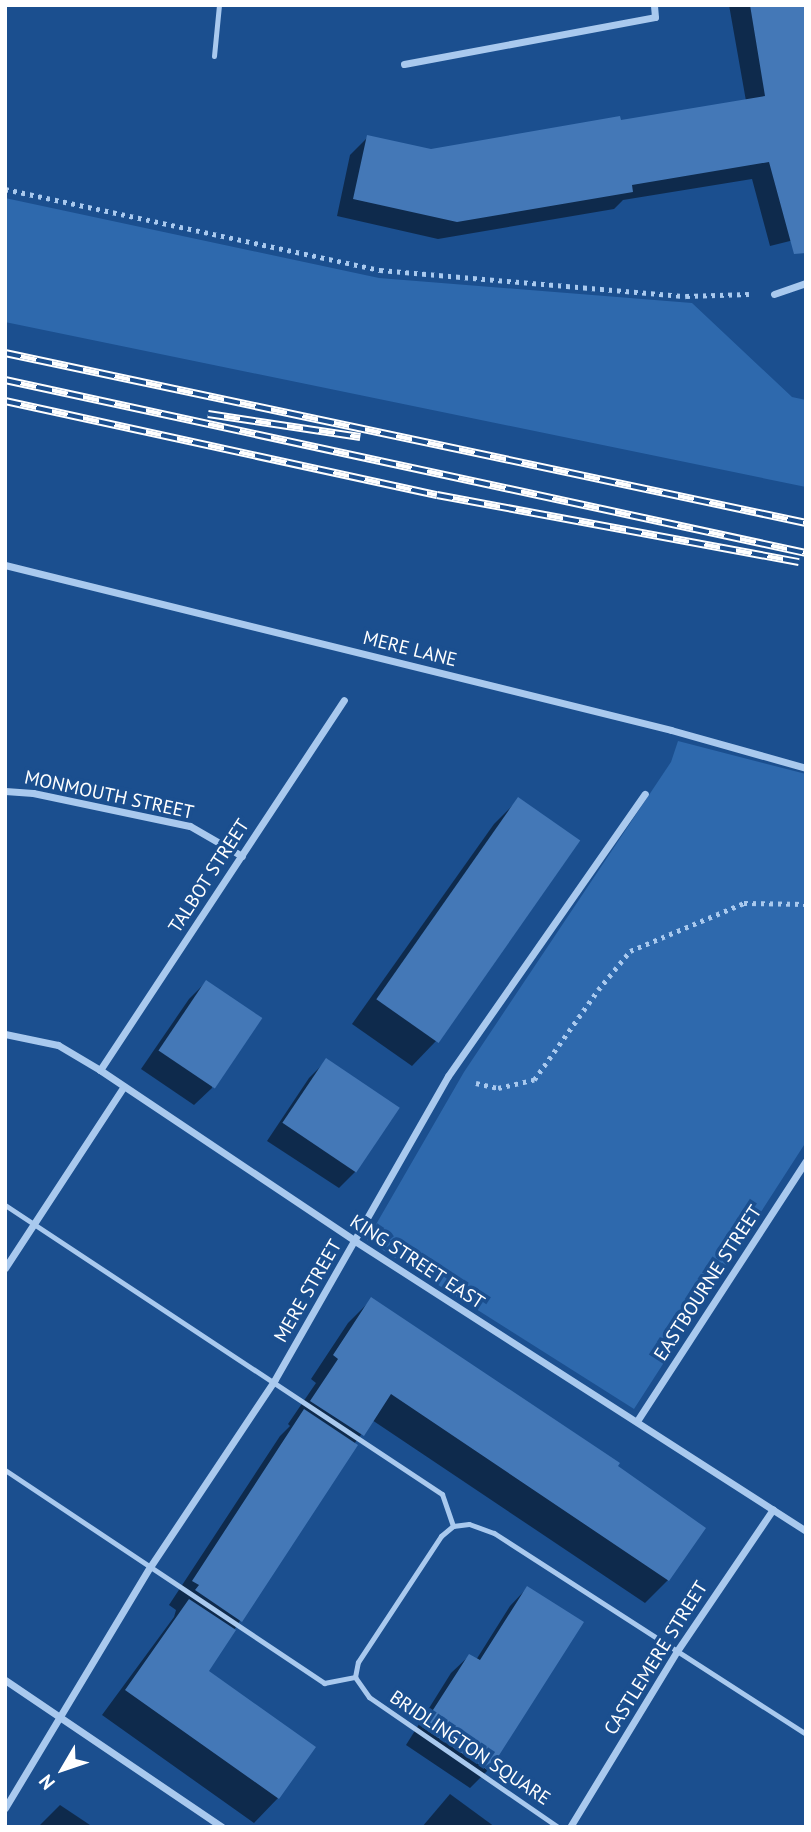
<!DOCTYPE html>
<style>
body{margin:0}
#map{position:relative;width:811px;height:1832px;overflow:hidden;background:#1b4f8f;font-family:"PT Sans",sans-serif}
div>[style]{position:absolute}
[style*='--x']{left:calc(var(--x)*1px);top:calc(var(--y)*1px);width:calc(var(--w)*1px);rotate:calc(var(--a)*1deg)}
.green>*{inset:0;background:#2e69ad}
.shadow>*{inset:0;background:#0007}
.building>*{inset:0;background:#4478b7;transform-origin:0 0}
.path>*{height:4.5px;margin-top:-2.25px;transform-origin:0;background:repeating-linear-gradient(90deg,#a9c9ee 0 3.5px,transparent 0 8.5px)}
.service>*{height:5px;margin:-2.5px;padding:0 2.5px;transform-origin:2.5px;border-radius:2.5px;background:#a9c9ee}
.minor>*{height:7px;margin:-3.5px;padding:0 3.5px;transform-origin:3.5px;border-radius:3.5px;background:#a9c9ee}
.rail>*{height:8px;margin-top:-4px;transform-origin:0;background:repeating-linear-gradient(90deg,#1b4f8f 0 16px,#fff 0 32px);box-sizing:border-box;border-block:2px solid #fff}
span{translate:-50% -50%;white-space:nowrap;text-align:center;line-height:1.15;-webkit-text-stroke:7px #1b4f8f;paint-order:stroke}
.street-label{font-size:19px;color:#fff}
.frame{position:absolute;inset:0;border:7px solid #fff;pointer-events:none}
.north{position:absolute;left:28px;top:1734px;width:70px;height:70px;-webkit-text-stroke:5px #1b4f8f;paint-order:stroke;rotate:231deg;font-size:19px;font-weight:700;line-height:28px;text-align:center;color:#fff}
.north::after{content:'';display:block;margin:auto;width:24px;height:32px;background:#fff;clip-path:polygon(50% 0,100% 100%,50% 72%,0 100%)}
</style>
<div id="map">
<div class="green">
<i style="clip-path:polygon(5px 198px,379px 278px,692px 303px,792px 397px,806px 400px,806px 487px,5px 322px)"></i>
<i style="clip-path:polygon(678px 741px,806px 774px,806px 1142px,634px 1409px,367px 1240px,464px 1072px,671px 762px)"></i>
</div>
<div class="shadow">
<i style="clip-path:polygon(729px 5px,806px 5px,806px 237px,770px 246px,752px 179px,623px 200px,614px 209px,438px 239px,337px 216px,350px 155px,368px 137px,431px 151px,746px 101px)"></i>
<i style="clip-path:polygon(518px 800px,436px 1041px,412px 1066px,352px 1024px,494px 824px)"></i>
<i style="clip-path:polygon(206px 982px,212px 1088px,194px 1105px,141px 1069px,189px 999px)"></i>
<i style="clip-path:polygon(327px 1060px,356px 1171px,339px 1188px,267px 1141px,309px 1078px)"></i>
<i style="clip-path:polygon(372px 1299px,615px 1466px,668px 1580px,645px 1603px,372px 1420px,354px 1444px,207px 1672px,314px 1747px,278px 1798px,254px 1823px,102px 1715px,174px 1617px,176px 1610px,169px 1605px,280px 1436px,290px 1426px,288px 1424px,316px 1383px,311px 1379px,348px 1323px)"></i>
<i style="clip-path:polygon(527px 1588px,582px 1623px,488px 1770px,470px 1788px,406px 1745px,451px 1673px,469px 1656px,476px 1660px,510px 1606px)"></i>
<i style="clip-path:polygon(450px 1794px,495px 1827px,422px 1827px)"></i>
<i style="clip-path:polygon(60px 1805px,93px 1827px,38px 1827px)"></i>
</div>
<div class="building">
<i style="clip-path:polygon(750px 5px,806px 5px,806px 253px,794px 254px,769px 162px,632px 185px,633px 192px,457px 222px,353px 199px,367px 135px,431px 149px,620px 116px,621px 120px,765px 96px)"></i>
<i style="left:518px;top:797px;width:76px;height:247px;rotate:35deg"></i>
<i style="left:206px;top:980px;width:68px;height:85px;rotate:34deg"></i>
<i style="left:326px;top:1058px;width:89px;height:78px;rotate:34deg"></i>
<i style="clip-path:polygon(371px 1297px,620px 1463px,618px 1466px,706px 1528px,669px 1581px,391px 1394px,364px 1436px,310px 1401px,338px 1359px,333px 1355px)"></i>
<i style="clip-path:polygon(304px 1409px,358px 1445px,242px 1622px,195px 1590px,199px 1585px,192px 1581px)"></i>
<i style="clip-path:polygon(527px 1586px,584px 1622px,489px 1771px,422px 1727px,469px 1654px,480px 1660px)"></i>
<i style="clip-path:polygon(189px 1599px,236px 1630px,209px 1671px,316px 1747px,279px 1799px,125px 1690px)"></i>
</div>
<div class="path">
<i style="--x:5;--y:189;--w:384;--a:12.2"></i>
<i style="--x:380;--y:270;--w:307;--a:4.9"></i>
<i style="--x:686;--y:296;--w:63;--a:-1.8"></i>
<i style="--x:476;--y:1083;--w:23;--a:13"></i>
<i style="--x:498;--y:1088;--w:37;--a:-13"></i>
<i style="--x:534;--y:1080;--w:110;--a:-54.6"></i>
<i style="--x:598;--y:990;--w:50;--a:-50.6"></i>
<i style="--x:630;--y:951;--w:124;--a:-22.8"></i>
<i style="--x:744;--y:903;--w:62;--a:0.9"></i>
</div>
<div class="service">
<i style="--x:214;--y:56;--w:51;--a:-84.4"></i>
<i style="--x:5;--y:1205;--w:524;--a:33.48"></i>
<i style="--x:442;--y:1494;--w:34;--a:71"></i>
<i style="--x:5;--y:1470;--w:384;--a:33.7"></i>
<i style="--x:324;--y:1683;--w:32;--a:-11"></i>
<i style="--x:558;--y:1827;--w:229;--a:-145.5"></i>
<i style="--x:369;--y:1697;--w:24;--a:-125"></i>
<i style="--x:355;--y:1677;--w:15;--a:-79"></i>
<i style="--x:358;--y:1662;--w:151;--a:-56.6"></i>
<i style="--x:441;--y:1536;--w:16;--a:-40"></i>
<i style="--x:453;--y:1526;--w:16;--a:-7"></i>
<i style="--x:469;--y:1524;--w:27;--a:20"></i>
<i style="--x:494;--y:1533;--w:371;--a:32.8"></i>
</div>
<div class="minor">
<i style="--x:404;--y:64;--w:255;--a:-10.6"></i>
<i style="--x:655;--y:17;--w:12;--a:-95"></i>
<i style="--x:774;--y:294;--w:34;--a:-19"></i>
<i style="--x:5;--y:565;--w:686;--a:13.91"></i>
<i style="--x:671;--y:730;--w:140;--a:15.7"></i>
<i style="--x:5;--y:791;--w:28;--a:4"></i>
<i style="--x:33;--y:793;--w:160;--a:11.9"></i>
<i style="--x:190;--y:826;--w:60;--a:30"></i>
<i style="--x:5;--y:1034;--w:54;--a:11.7"></i>
<i style="--x:58;--y:1045;--w:49;--a:30.8"></i>
<i style="--x:100;--y:1070;--w:307;--a:33.8"></i>
<i style="--x:355;--y:1241;--w:536;--a:32.74"></i>
<i style="--x:100;--y:1070;--w:443;--a:-56.6"></i>
<i style="--x:5;--y:1268;--w:217;--a:-56.8"></i>
<i style="--x:637;--y:1421;--w:310;--a:-57"></i>
<i style="--x:5;--y:1680;--w:262;--a:34.1"></i>
<i style="--x:5;--y:1808;--w:281;--a:-59"></i>
<i style="--x:150;--y:1567;--w:224;--a:-56.3"></i>
<i style="--x:274;--y:1381;--w:351;--a:-60.3"></i>
<i style="--x:448;--y:1076;--w:344;--a:-55.1"></i>
<i style="--x:570;--y:1827;--w:206;--a:-58.7"></i>
<i style="--x:677;--y:1651;--w:171;--a:-55.9"></i>
</div>
<div class="rail">
<i style="--x:5;--y:353;--w:819;--a:11.98"></i>
<i style="--x:5;--y:380;--w:819;--a:12.19"></i>
<i style="--x:5;--y:401;--w:442;--a:12.3"></i>
<i style="--x:437;--y:495;--w:368;--a:10.5"></i>
<i style="--x:208;--y:414;--w:154;--a:8.6"></i>
</div>
<div class="street-label">
<span style="left:410px;top:649px;rotate:14deg">MERE LANE</span>
<span style="left:109px;top:795px;rotate:12deg">MONMOUTH STREET</span>
<span style="left:209px;top:876px;rotate:-57deg">TALBOT STREET</span>
<span style="left:417px;top:1262px;rotate:33deg">KING STREET EAST</span>
<span style="left:708px;top:1283px;rotate:-57deg">EASTBOURNE STREET</span>
<span style="left:308px;top:1291px;rotate:-60deg">MERE STREET</span>
<span style="left:656px;top:1658px;rotate:-58deg">CASTLEMERE STREET</span>
<span style="left:470px;top:1748px;rotate:34deg">BRIDLINGTON SQUARE</span>
</div>
<div class="frame"></div>
<div class="north">N</div>
</div>
